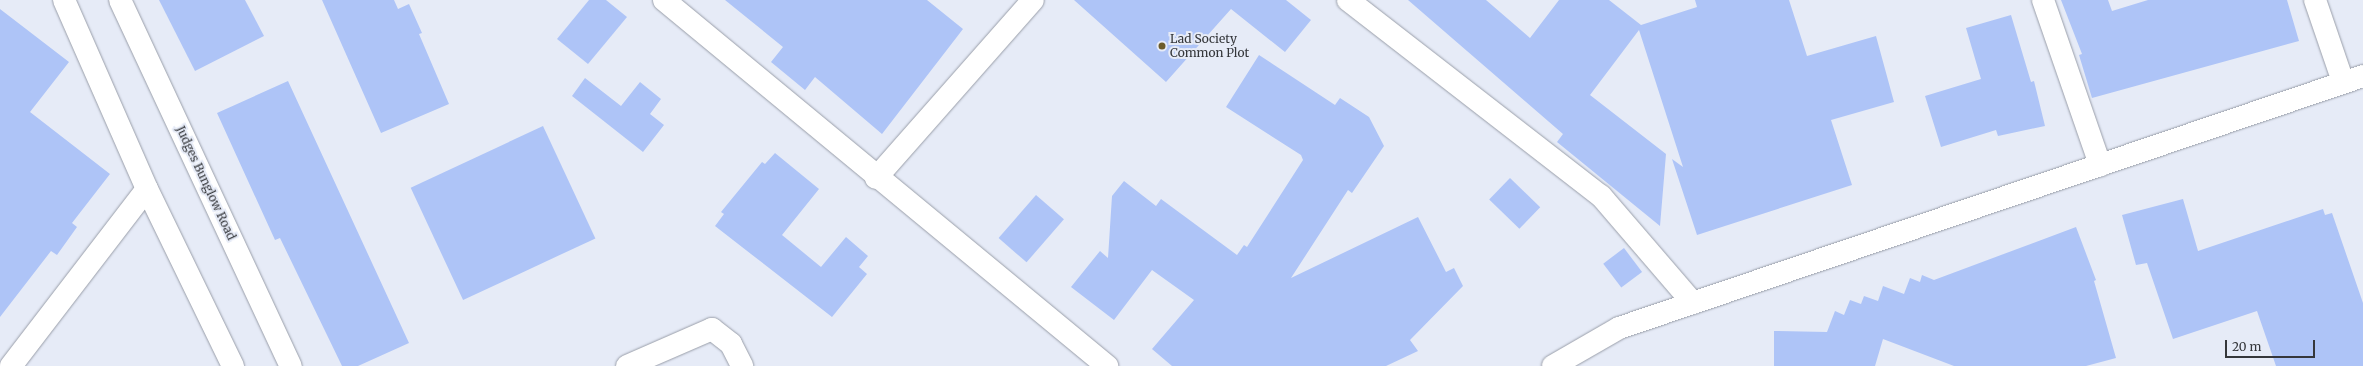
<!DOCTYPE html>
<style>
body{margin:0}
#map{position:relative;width:2363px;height:366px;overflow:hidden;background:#e6ebf7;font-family:Merriweather,serif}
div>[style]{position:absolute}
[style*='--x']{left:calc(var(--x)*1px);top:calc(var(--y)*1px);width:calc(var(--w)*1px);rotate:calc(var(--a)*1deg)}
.building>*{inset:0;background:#aec4f7;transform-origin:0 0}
.roads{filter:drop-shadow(0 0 1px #999ea9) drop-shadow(0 0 1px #999ea9)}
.minor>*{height:22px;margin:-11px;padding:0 11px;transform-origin:11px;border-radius:11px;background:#fff}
.tertiary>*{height:22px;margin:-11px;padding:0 11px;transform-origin:11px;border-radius:11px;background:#fff}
.secondary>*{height:22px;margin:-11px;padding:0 11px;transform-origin:11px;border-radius:11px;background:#fff}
.dots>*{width:11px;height:11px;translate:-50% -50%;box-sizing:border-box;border:2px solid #e6ebf7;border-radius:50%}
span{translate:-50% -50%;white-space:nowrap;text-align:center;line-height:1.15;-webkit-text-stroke:4px #e6ebf7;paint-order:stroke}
.poi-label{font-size:12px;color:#35373b}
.left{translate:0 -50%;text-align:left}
.street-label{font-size:12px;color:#35373b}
.scale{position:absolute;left:2225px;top:340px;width:90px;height:18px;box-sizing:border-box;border:2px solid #35373b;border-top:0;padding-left:5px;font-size:12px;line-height:14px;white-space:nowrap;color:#35373b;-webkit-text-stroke:3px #e6ebf7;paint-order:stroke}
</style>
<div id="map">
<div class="building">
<i style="clip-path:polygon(159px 0,245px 0,264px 36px,195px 71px)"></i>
<i style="clip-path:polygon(322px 0,394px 0,398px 9px,409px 4px,422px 33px,419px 34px,449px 104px,381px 133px)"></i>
<i style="clip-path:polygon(589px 0,606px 0,627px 17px,588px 64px,557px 39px)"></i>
<i style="clip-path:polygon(725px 0,927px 0,963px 29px,882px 134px,815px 77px,805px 90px,771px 62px,783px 47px)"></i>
<i style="clip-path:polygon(1074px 0,1286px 0,1311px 20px,1285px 52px,1231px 9px,1166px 82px)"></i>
<i style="clip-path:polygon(1408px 0,1486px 0,1530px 38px,1559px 0,1609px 0,1641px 25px,1697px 7px,1695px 0,1789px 0,1807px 56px,1876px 36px,1894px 102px,1831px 120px,1852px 185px,1697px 235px,1672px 159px,1683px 167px,1639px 30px,1590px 95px,1666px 154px,1660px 226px,1557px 142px,1563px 134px)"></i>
<i style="clip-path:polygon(2061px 0,2108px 0,2112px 11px,2148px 0,2287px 0,2299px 41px,2092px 98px,2079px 55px,2082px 54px)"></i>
<i style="clip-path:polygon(0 9px,69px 62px,30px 112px,110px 174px,72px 223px,77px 227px,57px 255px,51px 251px,0 317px)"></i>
<i style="clip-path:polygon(2011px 15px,2031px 82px,2034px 81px,2045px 126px,1998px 136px,1996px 130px,1941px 147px,1925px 96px,1981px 79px,1966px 28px)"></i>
<i style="clip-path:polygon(1259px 55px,1335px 105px,1340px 98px,1369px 117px,1384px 146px,1352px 193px,1348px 190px,1291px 278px,1418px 217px,1446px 272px,1454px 268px,1463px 286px,1410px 340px,1418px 351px,1386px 366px,1172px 366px,1152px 349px,1194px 300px,1152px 270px,1114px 320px,1071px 287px,1100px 251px,1108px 258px,1112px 196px,1124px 181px,1156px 206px,1161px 199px,1237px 255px,1244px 245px,1247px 247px,1303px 160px,1301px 155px,1226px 107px)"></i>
<i style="clip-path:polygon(585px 78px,621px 106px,640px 82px,661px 99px,650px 114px,664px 125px,643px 152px,572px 96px)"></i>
<i style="clip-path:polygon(288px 81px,409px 343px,358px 366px,342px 366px,280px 238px,275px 240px,217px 113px)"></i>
<i style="left:543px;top:126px;width:124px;height:146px;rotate:65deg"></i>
<i style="clip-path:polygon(775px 153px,819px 189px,782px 235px,821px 267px,846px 237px,868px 256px,859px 267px,867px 274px,832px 317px,715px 226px,724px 214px,721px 212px,762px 162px,765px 164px)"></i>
<i style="left:1510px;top:178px;width:42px;height:30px;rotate:44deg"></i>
<i style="left:1036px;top:195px;width:37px;height:57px;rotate:41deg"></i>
<i style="clip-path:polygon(2183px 199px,2198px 251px,2323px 209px,2325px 215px,2332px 213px,2363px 303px,2363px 366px,2276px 366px,2257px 311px,2173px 339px,2147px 263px,2136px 265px,2122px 215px)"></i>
<i style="clip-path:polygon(2076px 227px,2096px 280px,2094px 281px,2116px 358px,2086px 366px,1954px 366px,1883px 339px,1875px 366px,1774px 366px,1774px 331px,1827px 332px,1835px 311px,1844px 315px,1850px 300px,1861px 304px,1864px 296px,1878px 301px,1883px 286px,1904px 294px,1910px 278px,1920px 282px,1922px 275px,1934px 280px)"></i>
<i style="left:1624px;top:248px;width:30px;height:26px;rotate:53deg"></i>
</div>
<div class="roads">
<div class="minor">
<i style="--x:664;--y:0;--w:575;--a:39.56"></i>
<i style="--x:1348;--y:0;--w:320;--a:37.8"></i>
<i style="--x:1601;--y:196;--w:141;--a:49.3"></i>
<i style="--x:2043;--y:0;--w:175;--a:70.9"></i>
<i style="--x:876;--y:178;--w:237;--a:-48.6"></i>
<i style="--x:11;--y:366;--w:223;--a:-52.5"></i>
<i style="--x:627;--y:366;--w:93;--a:-23.5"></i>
<i style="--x:712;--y:329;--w:24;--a:38"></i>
<i style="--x:731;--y:344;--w:25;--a:63"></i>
</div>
<div class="tertiary">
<i style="--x:2315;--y:0;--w:87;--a:71.1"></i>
<i style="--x:1553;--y:366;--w:76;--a:-29.9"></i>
<i style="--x:1619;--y:328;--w:786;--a:-18.71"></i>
</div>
<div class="secondary">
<i style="--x:64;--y:0;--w:206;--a:66.3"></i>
<i style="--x:147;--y:189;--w:197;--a:64.1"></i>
<i style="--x:120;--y:0;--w:404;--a:65"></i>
</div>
</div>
<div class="dots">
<i style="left:1162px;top:46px;background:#6d5c2a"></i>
</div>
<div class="poi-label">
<span class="left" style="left:1170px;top:46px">Lad Society<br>Common Plot</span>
</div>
<div class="street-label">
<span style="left:206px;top:183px;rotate:65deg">Judges Bunglow Road</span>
</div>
<div class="scale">20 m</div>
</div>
